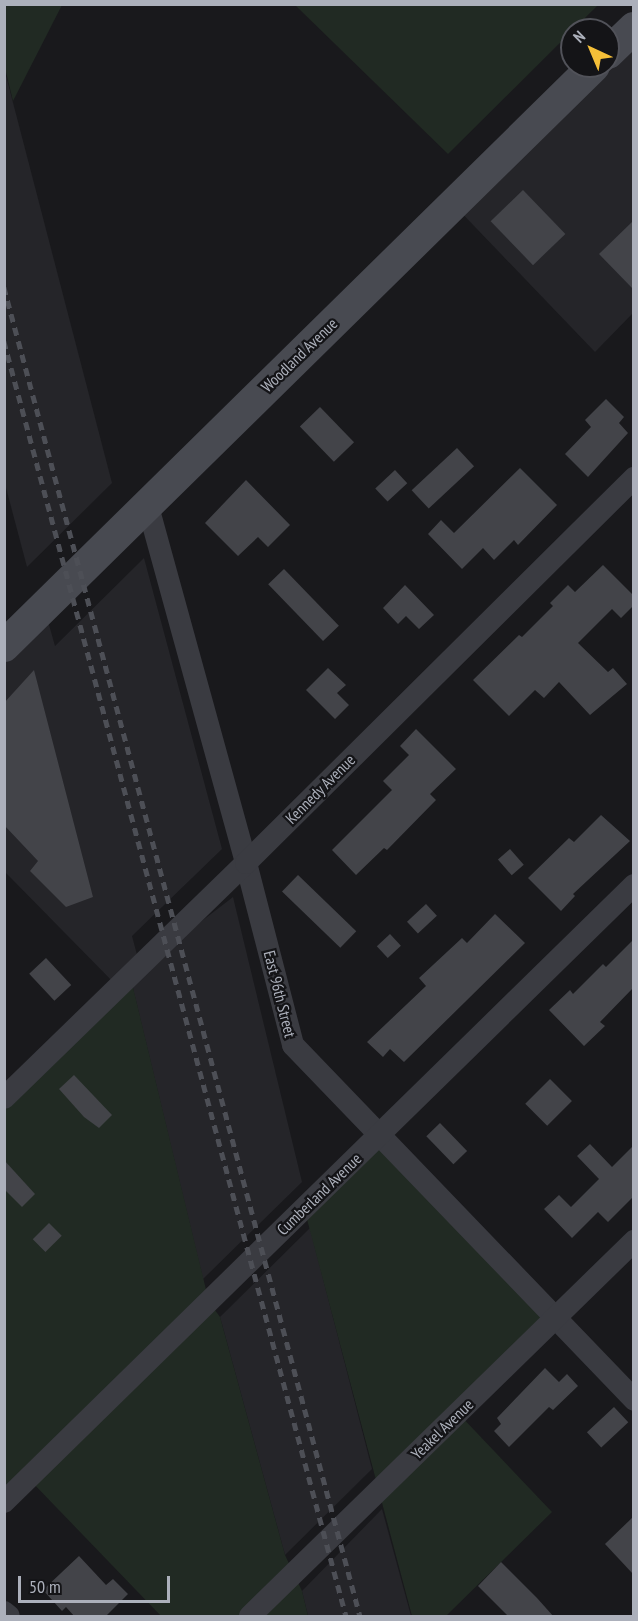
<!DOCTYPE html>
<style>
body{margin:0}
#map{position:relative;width:638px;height:1621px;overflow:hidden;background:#19191c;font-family:"PT Sans Narrow",sans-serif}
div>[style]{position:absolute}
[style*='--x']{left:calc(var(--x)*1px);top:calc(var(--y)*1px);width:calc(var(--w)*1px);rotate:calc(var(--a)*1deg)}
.built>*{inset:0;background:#252529}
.green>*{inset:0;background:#212a23}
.building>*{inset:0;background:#434449;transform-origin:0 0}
.street>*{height:22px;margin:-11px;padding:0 11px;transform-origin:11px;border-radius:11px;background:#3a3b41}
.secondary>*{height:32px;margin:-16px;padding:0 16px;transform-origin:16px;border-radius:16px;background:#484a51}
.rail>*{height:4.5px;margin-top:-2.25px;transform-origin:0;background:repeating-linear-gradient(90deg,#4d4f56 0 8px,transparent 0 14px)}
span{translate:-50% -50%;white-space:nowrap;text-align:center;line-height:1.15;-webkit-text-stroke:4.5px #141417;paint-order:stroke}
.street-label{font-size:16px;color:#acb0bb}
.frame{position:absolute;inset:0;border:6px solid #acb0bb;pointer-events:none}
.north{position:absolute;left:560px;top:18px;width:60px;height:60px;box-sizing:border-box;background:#141417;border:2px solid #515259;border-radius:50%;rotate:316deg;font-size:16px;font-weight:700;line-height:24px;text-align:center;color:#acb0bb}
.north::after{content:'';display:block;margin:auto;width:21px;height:27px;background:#f5bf38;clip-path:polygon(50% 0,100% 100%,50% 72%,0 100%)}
.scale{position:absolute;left:18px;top:1576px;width:152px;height:27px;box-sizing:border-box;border:3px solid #acb0bb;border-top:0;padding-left:8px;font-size:18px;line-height:21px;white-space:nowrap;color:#acb0bb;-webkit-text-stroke:4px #141417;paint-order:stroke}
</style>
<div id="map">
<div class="built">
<i style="clip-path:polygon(633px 28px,633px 313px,595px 352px,453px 204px)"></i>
<i style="clip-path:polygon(4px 68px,112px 483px,27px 567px,5px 484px)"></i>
<i style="clip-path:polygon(144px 558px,222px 849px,132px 936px,140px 966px,137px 971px,233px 897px,302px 1182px,203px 1279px,130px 976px,118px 987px,5px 872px,5px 646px,44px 607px,55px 646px)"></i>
<i style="clip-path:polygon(310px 1228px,372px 1469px,285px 1555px,220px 1317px)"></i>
<i style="clip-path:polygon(382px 1509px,411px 1616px,308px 1616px,302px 1591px)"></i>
</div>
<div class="green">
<i style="clip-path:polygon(4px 5px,62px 5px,13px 101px,5px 68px)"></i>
<i style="clip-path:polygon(295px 5px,598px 5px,448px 154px)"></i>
<i style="clip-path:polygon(130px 975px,209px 1302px,220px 1317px,285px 1555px,302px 1591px,308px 1616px,161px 1616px,29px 1479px,5px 1502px,5px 1098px)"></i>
<i style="clip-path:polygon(379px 1135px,555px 1318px,458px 1413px,552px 1512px,446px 1616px,412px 1616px,304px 1208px)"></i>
</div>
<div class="building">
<i style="left:523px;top:190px;width:61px;height:45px;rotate:46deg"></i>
<i style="clip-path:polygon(633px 221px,633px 289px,599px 254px)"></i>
<i style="clip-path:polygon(606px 399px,624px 417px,619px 423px,628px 433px,588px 477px,565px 454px,591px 427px,585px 420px)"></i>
<i style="left:320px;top:407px;width:49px;height:28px;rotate:46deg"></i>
<i style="left:457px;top:448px;width:25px;height:62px;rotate:47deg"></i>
<i style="clip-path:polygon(520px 468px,557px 505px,518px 545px,514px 540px,494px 560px,483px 548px,462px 569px,428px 534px,441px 520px,454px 533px)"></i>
<i style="left:395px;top:470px;width:18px;height:27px;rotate:47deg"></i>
<i style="clip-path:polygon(246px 480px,290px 525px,268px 547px,258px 537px,238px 556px,205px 523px)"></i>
<i style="clip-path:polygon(603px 565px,633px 595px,633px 606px,621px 618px,612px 609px,578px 643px,608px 672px,613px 668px,627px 684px,590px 715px,559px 682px,544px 698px,535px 690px,509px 716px,473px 680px,519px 635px,522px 637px,553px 606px,550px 603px,568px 585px,575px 592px)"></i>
<i style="left:284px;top:569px;width:79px;height:22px;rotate:46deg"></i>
<i style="clip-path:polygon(405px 585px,434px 615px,419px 629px,406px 616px,398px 624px,383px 608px)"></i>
<i style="clip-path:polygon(328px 668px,346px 685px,337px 693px,349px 705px,335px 719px,306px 690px)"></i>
<i style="clip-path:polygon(34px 670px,93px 897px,66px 907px,30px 871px,38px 861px,4px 825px,4px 703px)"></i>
<i style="clip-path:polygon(416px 729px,456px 769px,430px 794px,436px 800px,387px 850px,384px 848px,356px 875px,332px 850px,392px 790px,383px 781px,409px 755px,400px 746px)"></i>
<i style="clip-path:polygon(601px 815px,630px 841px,573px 894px,575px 896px,561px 911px,528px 878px,569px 838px,574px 842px)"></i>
<i style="left:510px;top:849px;width:21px;height:16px;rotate:49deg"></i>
<i style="left:298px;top:875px;width:81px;height:23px;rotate:44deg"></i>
<i style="left:426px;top:904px;width:16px;height:26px;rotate:47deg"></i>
<i style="clip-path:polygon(495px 914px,525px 943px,404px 1062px,390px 1049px,383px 1057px,367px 1042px,426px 986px,419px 978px,462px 938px,467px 943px)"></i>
<i style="left:390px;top:934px;width:16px;height:18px;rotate:47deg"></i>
<i style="clip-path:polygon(633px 940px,633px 988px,600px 1022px,605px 1026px,584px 1046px,549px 1010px,570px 990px,573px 994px,603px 964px,606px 967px)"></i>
<i style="left:46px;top:958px;width:37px;height:23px;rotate:47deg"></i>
<i style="clip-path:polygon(74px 1075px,112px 1115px,99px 1128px,84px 1117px,59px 1089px)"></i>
<i style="left:550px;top:1079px;width:31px;height:35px;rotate:45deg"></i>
<i style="left:440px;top:1123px;width:39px;height:19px;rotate:46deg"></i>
<i style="clip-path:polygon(590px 1144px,612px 1167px,633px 1146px,633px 1197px,608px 1222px,598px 1212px,572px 1238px,544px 1209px,559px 1195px,571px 1207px,599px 1179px,577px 1156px)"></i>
<i style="clip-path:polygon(4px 1160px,35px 1194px,22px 1207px,4px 1189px)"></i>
<i style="left:49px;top:1223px;width:18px;height:23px;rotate:45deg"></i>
<i style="clip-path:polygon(545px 1368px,559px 1382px,567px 1374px,578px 1386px,553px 1410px,549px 1407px,509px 1447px,494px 1431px,501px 1424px,497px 1418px)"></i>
<i style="left:614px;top:1407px;width:21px;height:37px;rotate:47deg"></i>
<i style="clip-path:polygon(633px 1517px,633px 1574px,605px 1544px)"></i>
<i style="clip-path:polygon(79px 1556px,106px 1585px,113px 1579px,128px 1594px,105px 1617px,75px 1617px,66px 1607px,62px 1611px,43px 1590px)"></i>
<i style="clip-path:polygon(501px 1562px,537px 1598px,554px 1617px,509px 1617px,478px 1586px)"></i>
</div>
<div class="street">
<i style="--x:147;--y:503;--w:373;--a:74.6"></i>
<i style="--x:246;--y:863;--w:188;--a:75.5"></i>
<i style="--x:293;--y:1045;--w:492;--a:46.1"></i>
<i style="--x:4;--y:1098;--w:337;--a:-44.2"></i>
<i style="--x:246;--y:863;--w:547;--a:-44.78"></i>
<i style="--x:4;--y:1502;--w:882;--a:-44.4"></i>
<i style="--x:4;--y:1612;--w:6;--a:39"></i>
<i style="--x:250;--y:1616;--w:537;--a:-44.32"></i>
</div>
<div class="secondary">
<i style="--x:608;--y:53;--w:36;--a:-44"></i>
<i style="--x:4;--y:646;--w:827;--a:-44.51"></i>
</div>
<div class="rail">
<i style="--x:4;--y:287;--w:1376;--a:75"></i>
<i style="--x:4;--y:341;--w:1320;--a:74.98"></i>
</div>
<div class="street-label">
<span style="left:299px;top:355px;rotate:-44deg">Woodland Avenue</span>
<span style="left:320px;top:789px;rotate:-45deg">Kennedy Avenue</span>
<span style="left:280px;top:994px;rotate:76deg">East 96th Street</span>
<span style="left:319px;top:1194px;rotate:-44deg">Cumberland Avenue</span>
<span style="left:442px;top:1429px;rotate:-44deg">Yeakel Avenue</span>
</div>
<div class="frame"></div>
<div class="north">N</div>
<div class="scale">50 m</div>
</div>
